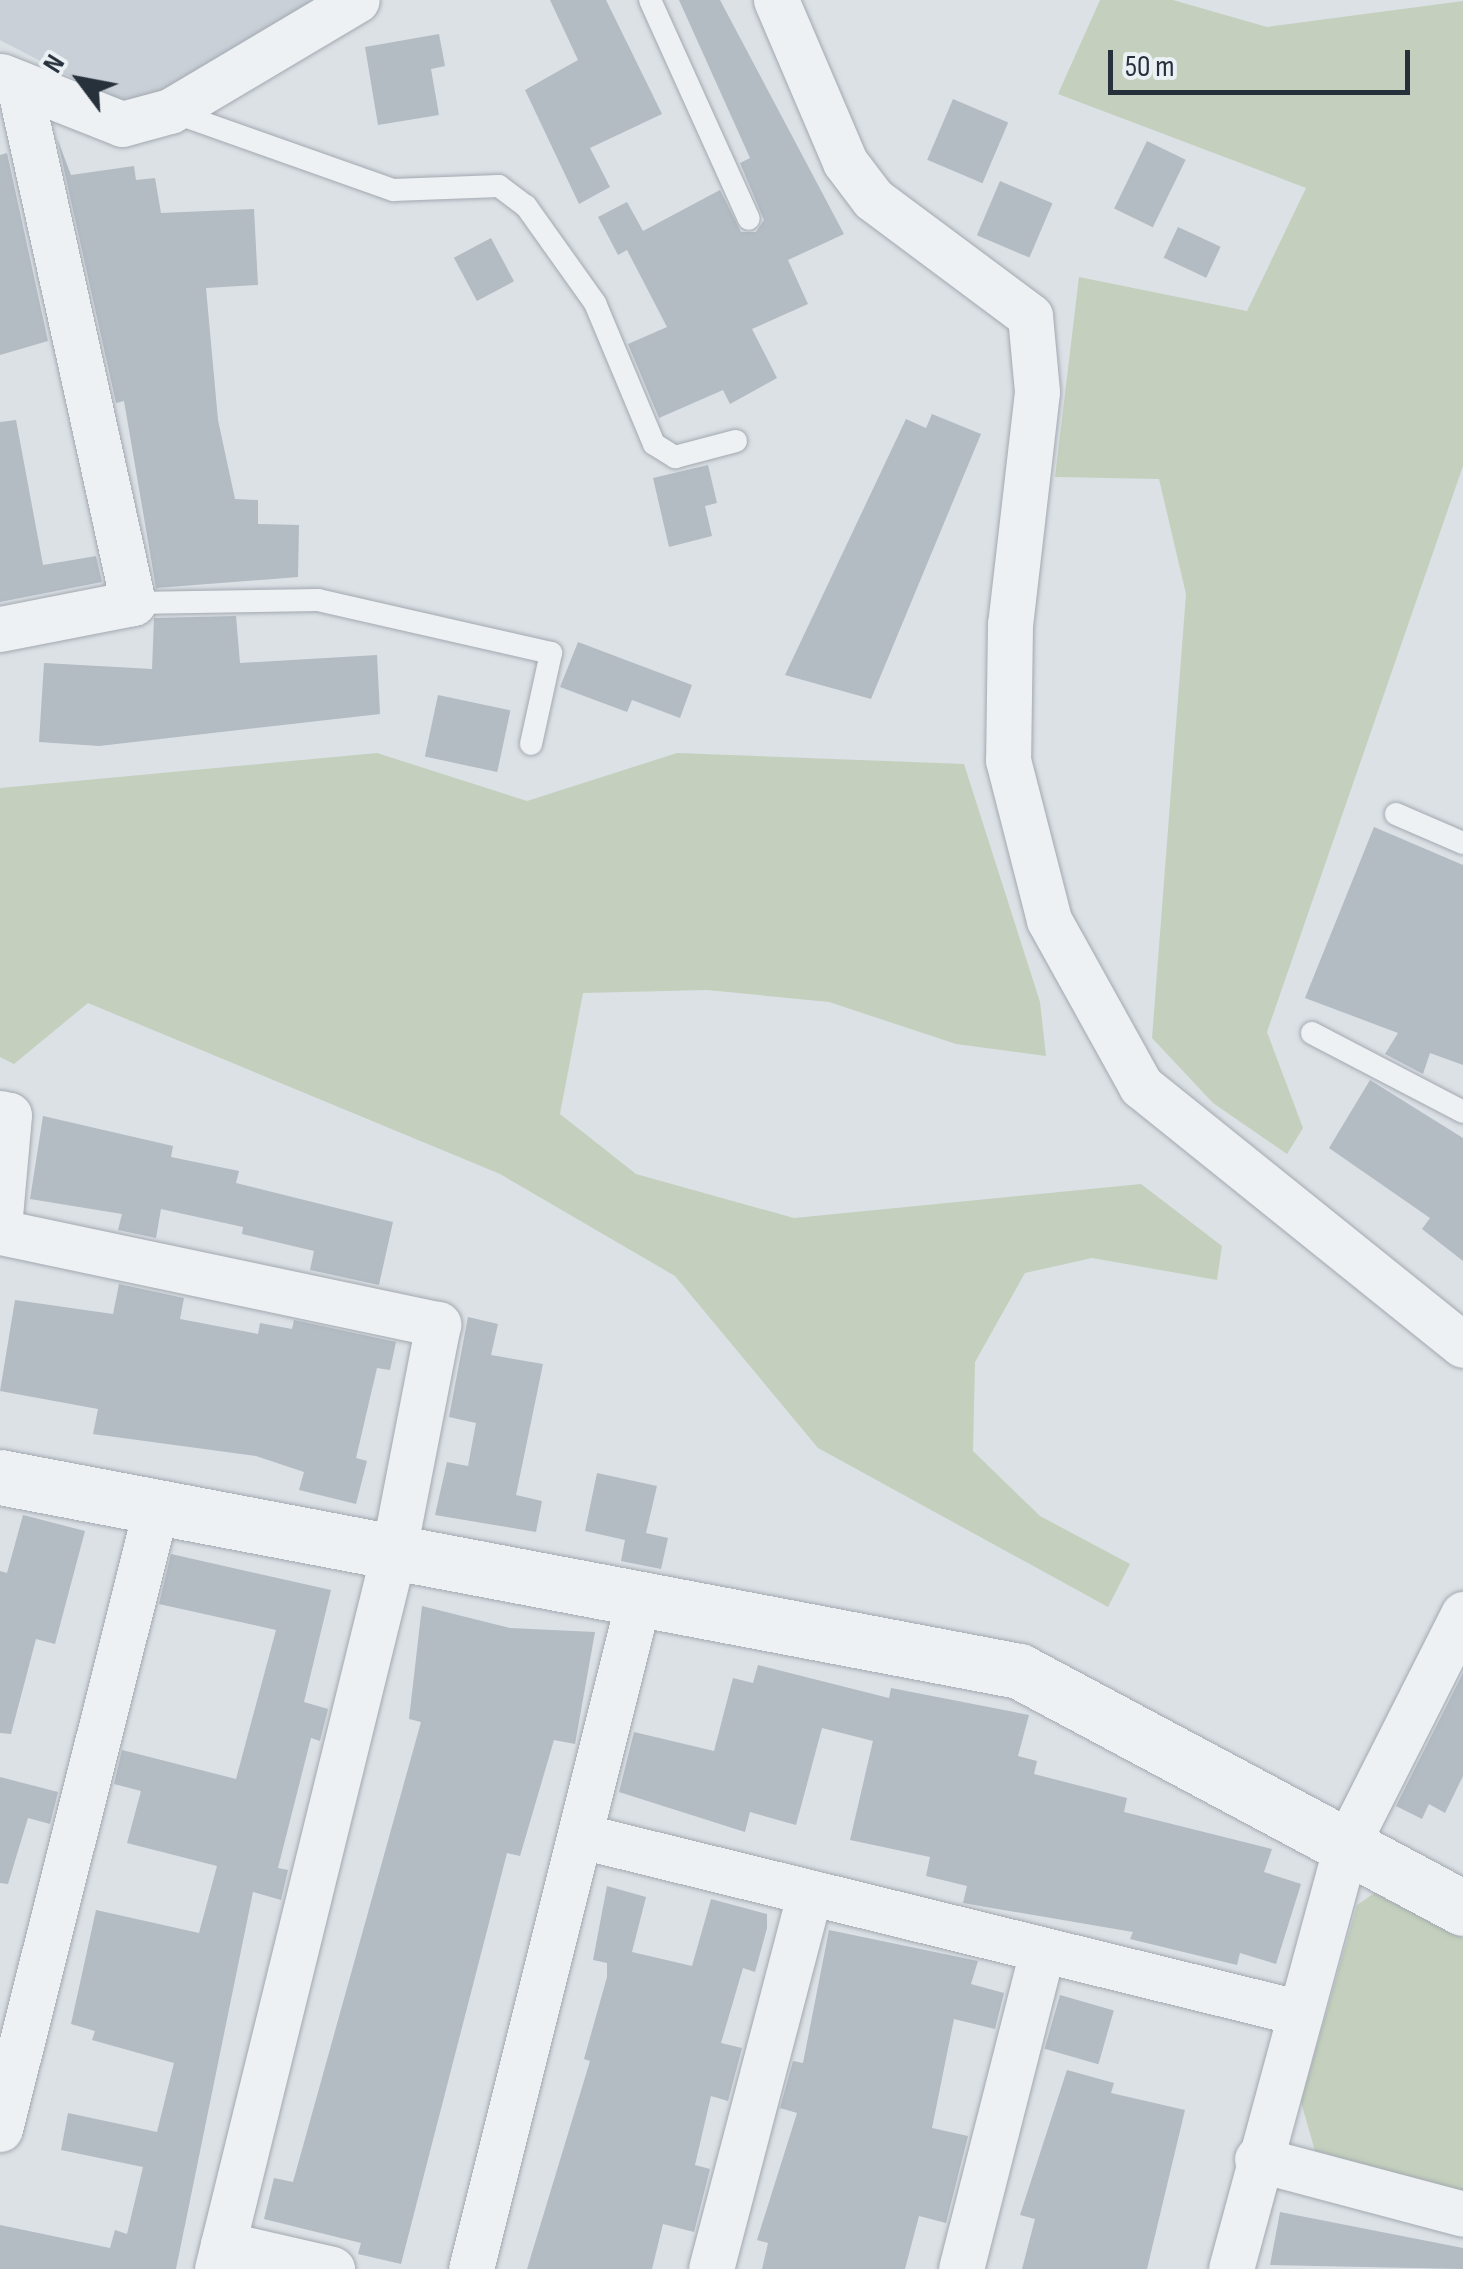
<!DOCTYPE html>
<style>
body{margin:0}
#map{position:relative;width:1463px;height:2269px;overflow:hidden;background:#dce1e6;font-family:"Sofia Sans Condensed",sans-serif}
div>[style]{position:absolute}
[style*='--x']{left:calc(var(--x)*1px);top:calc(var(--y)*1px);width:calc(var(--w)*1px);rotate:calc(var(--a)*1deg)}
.built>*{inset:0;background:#cad0d8}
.green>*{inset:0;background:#c4d0bd}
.building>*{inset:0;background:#b3bbc3;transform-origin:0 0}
.roads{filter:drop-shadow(0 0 2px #a2a9b0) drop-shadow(0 0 2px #a2a9b0)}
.service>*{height:22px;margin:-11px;padding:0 11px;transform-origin:11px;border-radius:11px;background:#eef1f4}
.minor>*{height:45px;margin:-22.5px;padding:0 22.5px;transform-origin:22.5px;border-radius:22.5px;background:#eef1f4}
.tertiary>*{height:55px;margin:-27.5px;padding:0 27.5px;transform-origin:27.5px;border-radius:27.5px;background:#eef1f4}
span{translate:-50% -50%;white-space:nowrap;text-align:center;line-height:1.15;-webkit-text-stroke:10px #ebf0f4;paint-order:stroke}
.north{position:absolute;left:30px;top:30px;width:100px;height:100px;-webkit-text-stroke:8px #ebf0f4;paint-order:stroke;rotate:302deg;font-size:28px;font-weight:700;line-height:40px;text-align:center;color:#26313c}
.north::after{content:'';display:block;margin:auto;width:35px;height:45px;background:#26313c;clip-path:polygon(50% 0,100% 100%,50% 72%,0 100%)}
.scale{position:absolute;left:1108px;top:50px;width:302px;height:45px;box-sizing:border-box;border:5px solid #26313c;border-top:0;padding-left:12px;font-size:30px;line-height:35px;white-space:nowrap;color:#26313c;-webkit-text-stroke:8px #ebf0f4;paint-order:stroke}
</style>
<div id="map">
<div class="built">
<i style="clip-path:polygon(0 0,324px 0,158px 95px,123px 104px,0 40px)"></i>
</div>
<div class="green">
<i style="clip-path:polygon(1100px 0,1173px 0,1267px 27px,1463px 1px,1463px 466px,1267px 1032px,1303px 1128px,1287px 1154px,1213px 1103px,1152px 1038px,1186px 594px,1159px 479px,1055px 477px,1079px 277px,1247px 311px,1306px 188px,1058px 94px)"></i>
<i style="clip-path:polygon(377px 753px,527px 801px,677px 753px,964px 764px,1040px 1002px,1046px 1056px,956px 1044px,829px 1002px,707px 990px,583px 993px,560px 1114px,636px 1174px,794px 1218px,1141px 1184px,1222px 1246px,1217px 1280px,1092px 1258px,1025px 1273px,975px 1362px,973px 1451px,1040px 1516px,1130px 1564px,1108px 1607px,818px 1448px,675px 1276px,500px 1174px,88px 1003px,14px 1064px,0 1057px,0 788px)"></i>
<i style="clip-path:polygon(1376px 1892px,1463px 1938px,1463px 2192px,1315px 2151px,1301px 2102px,1357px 1905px)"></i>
</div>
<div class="building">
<i style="clip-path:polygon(550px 0,606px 0,662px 114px,590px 148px,610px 187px,579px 204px,525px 90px,578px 60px)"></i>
<i style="clip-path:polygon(679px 0,720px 0,844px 234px,788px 260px,808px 304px,752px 329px,777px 378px,730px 404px,723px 390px,659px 418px,628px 344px,667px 327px,627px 250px,618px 255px,598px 217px,627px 202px,643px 231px,720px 190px,741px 232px,756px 232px,764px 220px,740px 163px,750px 158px)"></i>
<i style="clip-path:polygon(439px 34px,445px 66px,431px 69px,439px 115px,378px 125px,365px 47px)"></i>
<i style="left:953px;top:99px;width:60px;height:66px;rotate:23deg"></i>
<i style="clip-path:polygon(57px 138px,71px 175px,134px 166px,136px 180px,155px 178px,161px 213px,254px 209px,258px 285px,206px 288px,218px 420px,235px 499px,258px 500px,258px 524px,299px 525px,298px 577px,156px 588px,124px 401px,116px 403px)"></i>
<i style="left:1147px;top:141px;width:43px;height:75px;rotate:26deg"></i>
<i style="clip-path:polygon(7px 153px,48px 341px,0 355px,0 155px)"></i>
<i style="left:1000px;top:181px;width:57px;height:59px;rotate:23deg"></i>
<i style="left:1178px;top:227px;width:47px;height:34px;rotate:25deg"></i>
<i style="left:491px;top:238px;width:49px;height:42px;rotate:62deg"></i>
<i style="clip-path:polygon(932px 414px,981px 434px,871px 699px,785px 675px,906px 419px,926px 428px)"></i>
<i style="clip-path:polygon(16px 420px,43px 565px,96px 556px,102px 582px,0 602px,0 422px)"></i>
<i style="clip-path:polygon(708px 465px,717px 503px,705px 506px,712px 536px,669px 547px,653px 478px)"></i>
<i style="clip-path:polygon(236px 616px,240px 663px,377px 655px,380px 714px,99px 746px,39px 742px,44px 663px,152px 669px,154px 618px)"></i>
<i style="clip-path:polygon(578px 642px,692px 685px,680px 718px,632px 700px,627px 712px,560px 687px)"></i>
<i style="left:438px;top:695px;width:74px;height:63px;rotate:12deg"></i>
<i style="clip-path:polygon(1374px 827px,1463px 865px,1463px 1065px,1430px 1053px,1423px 1074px,1385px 1054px,1398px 1033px,1305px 998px)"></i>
<i style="clip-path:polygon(1370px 1080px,1463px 1138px,1463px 1261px,1422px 1229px,1430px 1218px,1329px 1148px)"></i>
<i style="clip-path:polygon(43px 1116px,173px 1146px,171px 1157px,239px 1171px,236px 1183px,393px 1222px,379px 1285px,310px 1270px,314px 1251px,242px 1234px,243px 1227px,161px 1209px,156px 1238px,118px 1230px,122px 1214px,30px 1199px)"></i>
<i style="clip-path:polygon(119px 1284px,184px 1298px,180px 1319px,258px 1334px,260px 1323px,292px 1329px,294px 1320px,396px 1342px,390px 1370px,377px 1368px,356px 1458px,367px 1461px,356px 1504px,299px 1490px,304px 1472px,256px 1456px,93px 1434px,98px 1409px,0 1391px,15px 1300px,113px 1314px)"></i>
<i style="clip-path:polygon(468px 1317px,498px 1324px,491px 1355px,543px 1364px,516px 1495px,542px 1501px,536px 1532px,435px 1515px,447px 1462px,468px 1466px,476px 1423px,449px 1417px)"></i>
<i style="clip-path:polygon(597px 1473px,657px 1486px,646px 1533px,668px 1538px,661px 1569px,621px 1561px,625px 1540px,585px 1531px)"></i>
<i style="clip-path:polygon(23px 1515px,85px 1531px,55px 1644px,36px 1639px,11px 1734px,0 1733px,0 1571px,7px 1573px)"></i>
<i style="clip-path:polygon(171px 1554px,331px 1590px,304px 1702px,328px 1709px,320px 1741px,311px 1738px,278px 1868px,288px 1870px,281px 1900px,253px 1892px,176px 2269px,0 2269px,0 2225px,110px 2248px,115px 2230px,127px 2234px,143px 2167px,61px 2150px,68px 2113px,157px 2132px,174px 2063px,92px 2040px,95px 2031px,71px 2024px,96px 1910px,199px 1933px,217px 1866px,127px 1843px,141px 1791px,114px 1784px,122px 1750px,236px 1779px,276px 1630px,159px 1604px)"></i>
<i style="clip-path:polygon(422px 1606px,510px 1628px,595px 1632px,575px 1744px,554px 1740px,520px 1856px,507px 1853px,401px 2264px,358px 2254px,361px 2243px,264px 2219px,274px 2178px,293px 2182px,421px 1722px,409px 1719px)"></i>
<i style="clip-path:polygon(758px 1665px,889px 1698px,891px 1688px,1029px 1715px,1018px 1756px,1037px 1761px,1034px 1774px,1127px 1798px,1124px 1812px,1272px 1849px,1264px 1872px,1301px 1884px,1276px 1964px,1240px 1953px,1237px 1965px,1130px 1939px,1133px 1932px,963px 1903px,967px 1886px,926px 1876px,930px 1857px,850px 1840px,873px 1741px,822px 1728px,796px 1825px,750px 1812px,745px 1832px,619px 1792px,634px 1732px,714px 1751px,733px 1678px,753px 1683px)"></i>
<i style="clip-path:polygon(1463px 1673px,1463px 1776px,1445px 1813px,1429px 1804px,1422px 1819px,1396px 1806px)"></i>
<i style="clip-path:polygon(0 1777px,58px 1792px,50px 1824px,28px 1818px,8px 1884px,0 1883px)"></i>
<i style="clip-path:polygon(607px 1886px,646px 1897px,632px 1952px,692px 1966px,711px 1899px,767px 1914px,767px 1928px,755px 1972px,743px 1968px,721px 2043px,742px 2048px,728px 2101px,711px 2096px,695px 2165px,710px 2169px,694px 2232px,663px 2224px,652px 2269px,527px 2269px,590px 2061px,584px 2059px,607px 1977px,607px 1963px,593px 1960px)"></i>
<i style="clip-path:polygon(829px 1930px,978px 1961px,971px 1984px,1004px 1993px,995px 2029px,954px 2019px,932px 2128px,968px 2136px,946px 2223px,919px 2216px,905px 2269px,762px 2269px,768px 2243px,757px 2240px,797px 2113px,780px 2108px,793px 2061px,803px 2063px)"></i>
<i style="left:1060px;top:1995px;width:56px;height:56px;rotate:16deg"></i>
<i style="clip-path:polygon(1067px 2070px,1114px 2083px,1111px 2093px,1185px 2110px,1147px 2269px,1022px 2269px,1035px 2219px,1020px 2215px)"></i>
<i style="clip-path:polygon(1280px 2212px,1463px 2248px,1463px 2269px,1270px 2265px)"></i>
</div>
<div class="roads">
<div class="service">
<i style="--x:650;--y:0;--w:240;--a:65.7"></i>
<i style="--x:170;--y:111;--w:237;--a:19.5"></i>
<i style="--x:393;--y:190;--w:106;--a:-2.2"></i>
<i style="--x:499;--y:186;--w:34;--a:37"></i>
<i style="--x:526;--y:206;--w:119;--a:54.6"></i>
<i style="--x:595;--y:303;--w:153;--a:67.3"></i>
<i style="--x:654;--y:444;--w:25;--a:32"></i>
<i style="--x:675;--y:457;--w:63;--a:-14.7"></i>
<i style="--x:133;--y:603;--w:185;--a:-0.9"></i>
<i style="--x:318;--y:600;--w:239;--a:12.8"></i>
<i style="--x:551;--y:653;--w:93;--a:102.4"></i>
<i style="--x:1396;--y:814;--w:73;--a:23.4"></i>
<i style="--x:1312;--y:1033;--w:170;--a:27.6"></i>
</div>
<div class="minor">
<i style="--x:776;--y:0;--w:176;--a:66.9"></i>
<i style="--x:845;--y:162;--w:46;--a:52.9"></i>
<i style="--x:873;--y:199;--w:196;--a:36.7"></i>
<i style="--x:1030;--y:316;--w:76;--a:84.7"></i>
<i style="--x:1037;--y:392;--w:234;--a:96.6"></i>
<i style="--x:1010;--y:624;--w:136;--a:90.8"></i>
<i style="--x:1008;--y:760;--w:165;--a:75.6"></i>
<i style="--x:1049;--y:920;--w:190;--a:61"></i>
<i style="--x:1141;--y:1086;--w:413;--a:38.8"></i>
<i style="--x:1;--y:76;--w:130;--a:21.6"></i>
<i style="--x:122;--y:124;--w:50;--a:-15.2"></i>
<i style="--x:170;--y:111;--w:217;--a:-30.7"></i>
<i style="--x:0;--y:629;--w:136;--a:-11.1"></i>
<i style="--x:133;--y:603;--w:530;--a:-102.41"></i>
<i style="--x:0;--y:1113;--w:9;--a:13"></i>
<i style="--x:9;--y:1115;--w:100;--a:95.1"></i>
<i style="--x:0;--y:1232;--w:448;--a:11.9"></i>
<i style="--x:438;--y:1324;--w:235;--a:101"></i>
<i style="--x:393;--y:1555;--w:735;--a:103.85"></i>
<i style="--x:581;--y:1836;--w:741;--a:13.81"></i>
<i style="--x:0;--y:2129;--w:640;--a:-75.9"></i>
<i style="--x:1257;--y:2159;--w:213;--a:14.9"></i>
<i style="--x:223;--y:2244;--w:112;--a:12.9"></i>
<i style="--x:471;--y:2269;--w:689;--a:-75.96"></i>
<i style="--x:711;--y:2269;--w:386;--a:-75.3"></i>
<i style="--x:961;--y:2269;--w:324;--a:-75.7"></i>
<i style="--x:1231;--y:2269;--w:438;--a:-74.8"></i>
<i style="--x:1346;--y:1846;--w:260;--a:-63.2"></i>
</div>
<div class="tertiary">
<i style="--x:0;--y:1477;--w:1037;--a:10.78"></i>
<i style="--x:1019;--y:1671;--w:503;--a:28.09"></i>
</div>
</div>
<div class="north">N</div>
<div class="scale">50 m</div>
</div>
